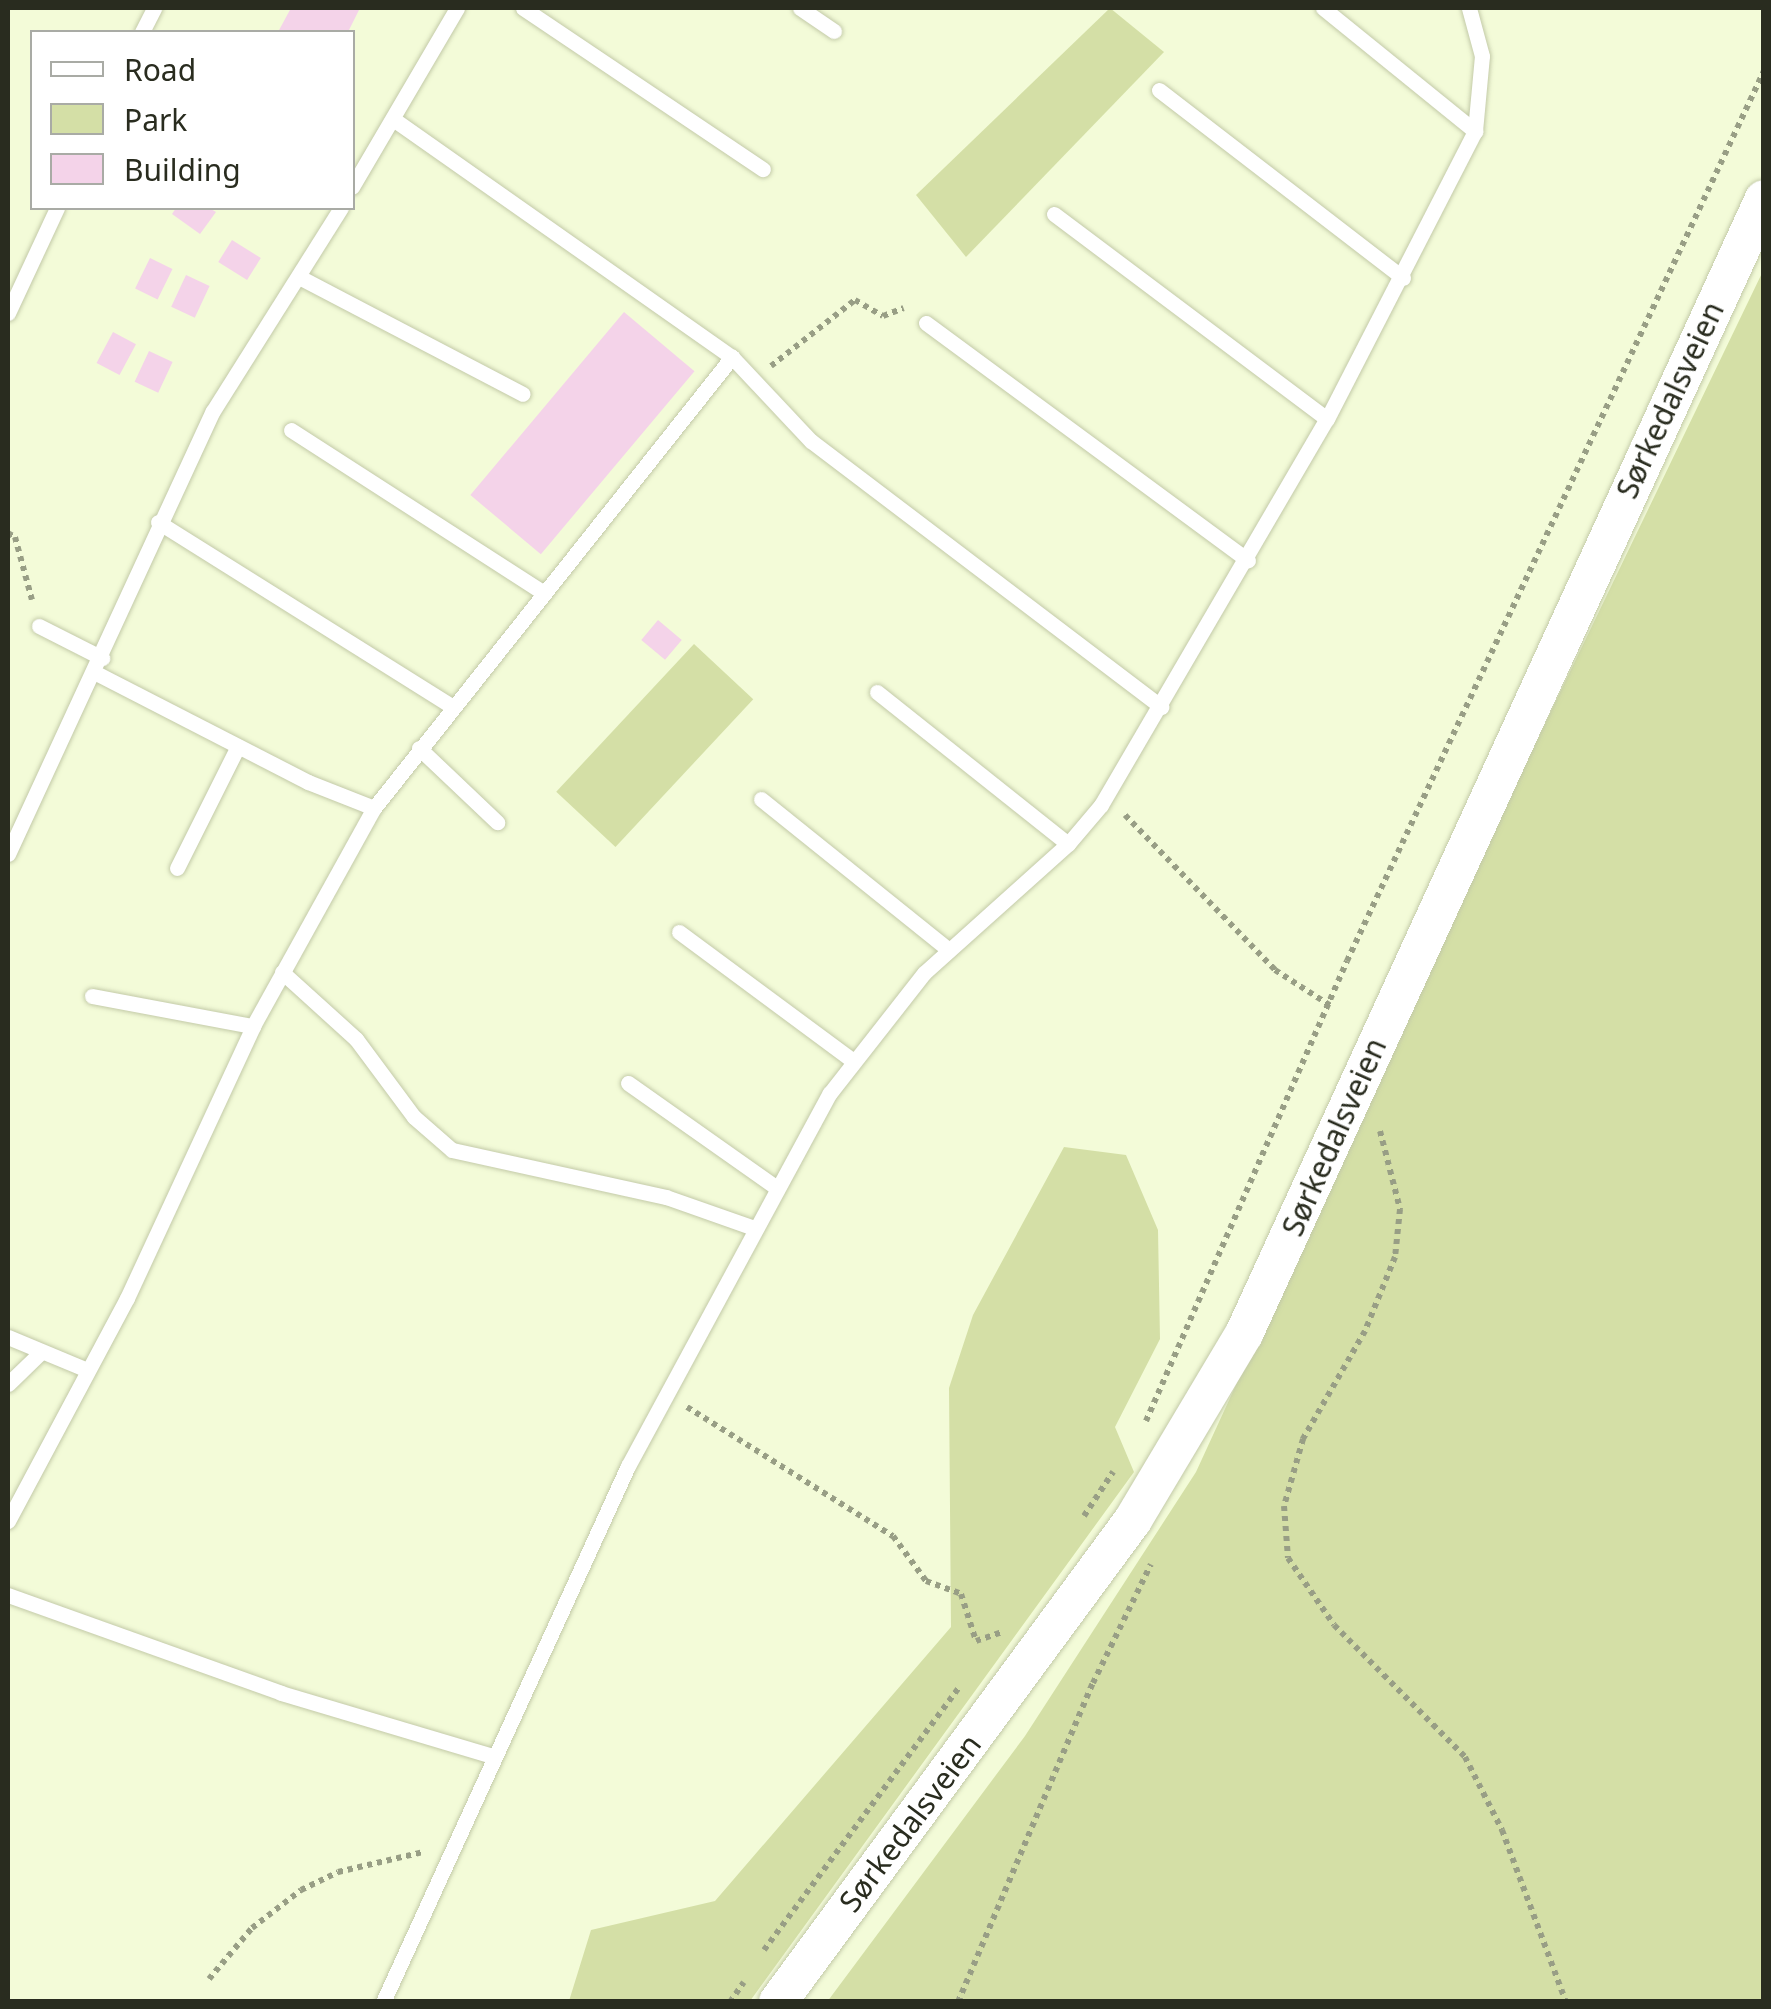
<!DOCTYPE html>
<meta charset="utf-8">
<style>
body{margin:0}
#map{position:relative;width:1771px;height:2009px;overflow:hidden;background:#f3fbd8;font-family:"Noto Sans",sans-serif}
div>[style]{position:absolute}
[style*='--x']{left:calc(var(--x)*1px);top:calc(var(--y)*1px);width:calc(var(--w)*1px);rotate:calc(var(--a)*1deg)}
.green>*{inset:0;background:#d4dfa6;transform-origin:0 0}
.building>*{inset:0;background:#f4d3e9;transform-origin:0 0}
.path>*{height:6px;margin-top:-3px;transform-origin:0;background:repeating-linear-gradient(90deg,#989e85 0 5px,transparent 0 10px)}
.roads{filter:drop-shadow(0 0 2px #c3caa8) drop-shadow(0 0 2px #c3caa8)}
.service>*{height:15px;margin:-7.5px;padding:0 7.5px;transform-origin:7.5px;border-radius:7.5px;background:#fff}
.tertiary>*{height:38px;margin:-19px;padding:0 19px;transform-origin:19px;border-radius:19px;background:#fff}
span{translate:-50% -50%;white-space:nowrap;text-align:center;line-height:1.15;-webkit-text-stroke:9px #fff;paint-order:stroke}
.street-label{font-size:30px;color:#292c1f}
.frame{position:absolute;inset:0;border:10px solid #292c1f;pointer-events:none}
.legend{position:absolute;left:30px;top:30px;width:325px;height:180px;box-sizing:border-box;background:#fff;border:2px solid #a9aba5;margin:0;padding:12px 18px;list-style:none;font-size:30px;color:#292c1f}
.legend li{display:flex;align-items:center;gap:20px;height:50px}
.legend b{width:50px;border:2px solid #a9aba5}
</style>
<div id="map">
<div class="green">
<i style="clip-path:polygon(1110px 8px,1164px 52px,966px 257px,916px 195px)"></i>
<i style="clip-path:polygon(1763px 271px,1763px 2001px,827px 2002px,1025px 1736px,1196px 1472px,1432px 958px)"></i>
<i style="left:694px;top:644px;width:81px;height:202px;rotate:43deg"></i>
<i style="clip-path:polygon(1064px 1147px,1126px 1155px,1158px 1230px,1160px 1339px,1115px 1427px,1134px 1472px,750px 2001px,569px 2001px,591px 1930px,715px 1901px,951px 1627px,949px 1388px,973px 1315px)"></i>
</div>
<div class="building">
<i style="clip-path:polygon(291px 8px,355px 8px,359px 10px,348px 32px,278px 32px)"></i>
<i style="clip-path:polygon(176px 208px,209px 208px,216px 212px,200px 234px,172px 214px)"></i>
<i style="left:232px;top:240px;width:34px;height:26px;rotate:32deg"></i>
<i style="left:150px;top:258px;width:25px;height:34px;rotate:26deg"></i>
<i style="left:186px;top:275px;width:26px;height:35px;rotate:25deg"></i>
<i style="left:624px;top:312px;width:92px;height:239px;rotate:40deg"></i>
<i style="left:113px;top:332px;width:26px;height:35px;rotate:28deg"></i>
<i style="left:149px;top:351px;width:26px;height:34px;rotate:25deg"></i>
<i style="left:658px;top:620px;width:31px;height:26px;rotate:40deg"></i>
</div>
<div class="path">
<i style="--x:771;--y:366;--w:107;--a:-38.2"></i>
<i style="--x:855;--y:300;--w:32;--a:30"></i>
<i style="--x:883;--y:316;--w:22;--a:-21"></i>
<i style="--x:8;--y:533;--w:8;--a:30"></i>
<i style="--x:15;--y:537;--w:65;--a:74.9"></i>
<i style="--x:1125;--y:815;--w:216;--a:45.9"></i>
<i style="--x:1275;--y:970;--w:67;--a:32.7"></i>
<i style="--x:1380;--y:1131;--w:81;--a:75.6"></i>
<i style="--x:1400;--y:1209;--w:48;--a:95.9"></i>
<i style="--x:1395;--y:1257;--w:80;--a:112.1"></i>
<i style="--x:1365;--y:1331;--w:125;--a:119.9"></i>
<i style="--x:1303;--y:1439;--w:70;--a:105.8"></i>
<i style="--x:1284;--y:1506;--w:52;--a:85.6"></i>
<i style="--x:1288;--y:1558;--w:81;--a:55.5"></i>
<i style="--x:1334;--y:1625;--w:186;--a:45.2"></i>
<i style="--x:1465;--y:1757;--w:82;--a:63.1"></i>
<i style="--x:1502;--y:1830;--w:184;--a:69.6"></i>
<i style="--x:687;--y:1407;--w:243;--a:32.1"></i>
<i style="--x:893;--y:1536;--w:56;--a:53.7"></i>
<i style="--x:926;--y:1581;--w:37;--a:20"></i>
<i style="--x:961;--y:1594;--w:49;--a:72.3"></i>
<i style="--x:976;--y:1641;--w:28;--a:-19"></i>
<i style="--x:1146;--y:1421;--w:502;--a:-66.4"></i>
<i style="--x:1347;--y:961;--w:983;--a:-64.9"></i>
<i style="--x:1084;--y:1516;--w:53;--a:-56.6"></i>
<i style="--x:764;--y:1950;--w:327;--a:-53.4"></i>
<i style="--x:209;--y:1979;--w:67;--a:-49.9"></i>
<i style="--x:252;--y:1928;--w:62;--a:-37.8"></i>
<i style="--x:301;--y:1890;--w:41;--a:-25.9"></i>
<i style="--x:338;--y:1872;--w:87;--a:-13.2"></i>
<i style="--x:730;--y:2002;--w:24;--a:-55"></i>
<i style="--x:958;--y:2002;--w:346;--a:-67.1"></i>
<i style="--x:1093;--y:1683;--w:132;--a:-64"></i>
</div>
<div class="roads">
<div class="service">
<i style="--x:523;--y:8;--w:289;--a:33.9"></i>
<i style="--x:800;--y:8;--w:41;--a:34.1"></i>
<i style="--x:1323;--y:8;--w:196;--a:39"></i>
<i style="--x:142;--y:32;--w:27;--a:-63"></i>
<i style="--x:1159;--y:90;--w:308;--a:37.6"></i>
<i style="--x:396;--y:121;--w:411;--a:35.1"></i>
<i style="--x:732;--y:357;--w:115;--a:46.8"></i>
<i style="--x:811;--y:441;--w:440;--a:37.2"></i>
<i style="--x:352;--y:187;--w:208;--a:-59.6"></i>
<i style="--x:1054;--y:214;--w:341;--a:36.9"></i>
<i style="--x:301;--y:278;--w:250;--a:27.6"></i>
<i style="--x:8;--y:313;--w:116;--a:-65"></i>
<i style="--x:926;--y:323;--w:400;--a:36.4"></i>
<i style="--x:291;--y:430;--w:297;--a:32.8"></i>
<i style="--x:158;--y:522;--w:348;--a:32.1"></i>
<i style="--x:39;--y:626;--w:71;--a:26.9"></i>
<i style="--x:96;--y:673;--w:238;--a:27.2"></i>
<i style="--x:308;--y:782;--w:71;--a:21.5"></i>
<i style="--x:877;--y:692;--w:244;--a:38.5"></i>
<i style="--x:419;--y:748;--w:108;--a:43.5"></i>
<i style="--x:761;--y:799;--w:241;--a:38.8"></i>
<i style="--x:8;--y:854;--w:488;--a:-65.2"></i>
<i style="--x:213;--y:411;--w:240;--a:-57.8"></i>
<i style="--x:177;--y:868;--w:136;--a:-63.4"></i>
<i style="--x:679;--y:932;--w:215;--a:36.5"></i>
<i style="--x:282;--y:972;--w:100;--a:42.2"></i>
<i style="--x:356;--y:1039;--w:97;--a:53.4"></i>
<i style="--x:414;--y:1117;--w:50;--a:41"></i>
<i style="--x:452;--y:1150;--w:219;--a:12.4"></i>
<i style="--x:666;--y:1197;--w:93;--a:19.4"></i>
<i style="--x:92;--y:996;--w:164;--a:10.6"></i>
<i style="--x:628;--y:1083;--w:182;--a:35.2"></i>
<i style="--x:8;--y:1337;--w:83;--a:22.6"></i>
<i style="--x:8;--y:1384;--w:43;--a:-44.1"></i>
<i style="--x:8;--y:1521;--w:253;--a:-61.9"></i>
<i style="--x:127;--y:1298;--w:300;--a:-65.1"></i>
<i style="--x:253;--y:1026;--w:249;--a:-61"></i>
<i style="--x:374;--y:808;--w:576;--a:-51.56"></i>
<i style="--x:8;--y:1595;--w:290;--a:19.7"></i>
<i style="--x:281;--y:1693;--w:221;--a:16.6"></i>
<i style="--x:383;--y:2002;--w:589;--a:-65.44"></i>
<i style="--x:628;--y:1466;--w:424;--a:-61.6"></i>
<i style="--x:830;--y:1093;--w:152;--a:-51.9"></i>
<i style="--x:924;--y:973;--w:193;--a:-41.9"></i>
<i style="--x:1068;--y:844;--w:51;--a:-49.8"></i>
<i style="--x:1101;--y:805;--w:447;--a:-59.7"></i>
<i style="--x:1327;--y:419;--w:324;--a:-62.8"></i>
<i style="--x:1475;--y:131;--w:75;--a:-84.7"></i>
<i style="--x:1482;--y:56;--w:50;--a:-105.2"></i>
</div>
<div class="tertiary">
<i style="--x:778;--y:2002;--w:599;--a:-53.63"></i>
<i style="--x:1133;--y:1520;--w:217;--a:-59.2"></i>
<i style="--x:1244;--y:1334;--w:1248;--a:-65.39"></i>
</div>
</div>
<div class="street-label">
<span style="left:1670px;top:400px;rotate:-65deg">Sørkedalsveien</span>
<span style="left:1334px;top:1137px;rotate:-66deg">Sørkedalsveien</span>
<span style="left:910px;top:1823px;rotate:-53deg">Sørkedalsveien</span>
</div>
<div class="frame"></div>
<ul class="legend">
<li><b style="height:12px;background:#fff"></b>Road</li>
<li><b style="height:28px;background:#d4dfa6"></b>Park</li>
<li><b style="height:28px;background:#f4d3e9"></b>Building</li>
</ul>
</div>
